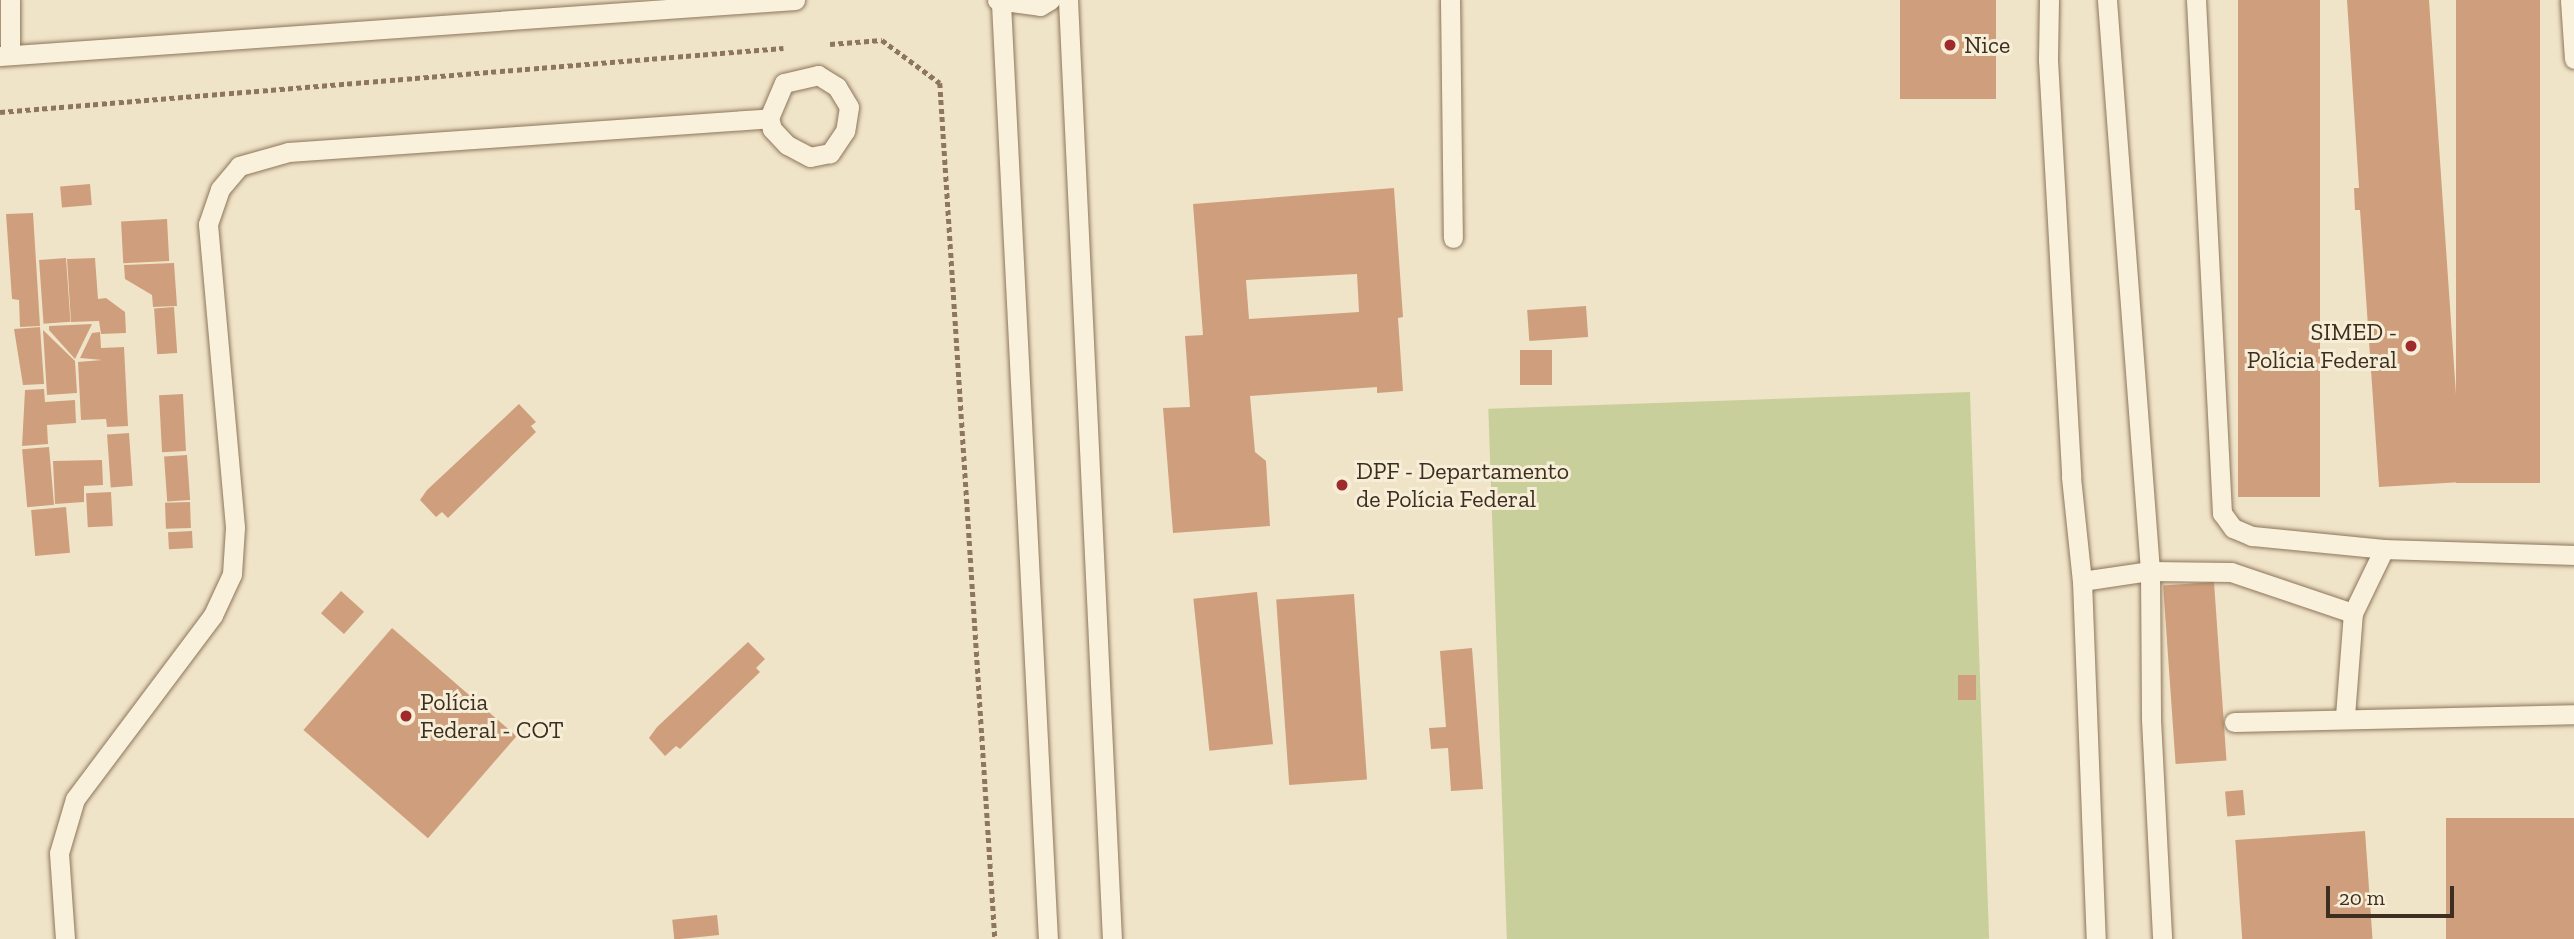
<!DOCTYPE html>
<meta charset="utf-8">
<style>
body{margin:0}
#map{position:relative;width:2574px;height:939px;overflow:hidden;background:#f0e4c8;font-family:"Zilla Slab",serif}
div>[style]{position:absolute}
[style*='--x']{left:calc(var(--x)*1px);top:calc(var(--y)*1px);width:calc(var(--w)*1px);rotate:calc(var(--a)*1deg)}
.green>*{inset:0;background:#c9cf9b;transform-origin:0 0}
.building>*{inset:0;background:#cf9f7d;transform-origin:0 0}
.path>*{height:4.5px;margin-top:-2.25px;transform-origin:0;background:repeating-linear-gradient(90deg,#8d765c 0 5px,transparent 0 8.5px)}
.roads{filter:drop-shadow(0 0 2px #8d765c) drop-shadow(0 0 2px #8d765c)}
.lane>*{height:19px;margin:-9.5px;padding:0 9.5px;transform-origin:9.5px;border-radius:9.5px;background:#faf1dc}
.dots>*{width:19px;height:19px;translate:-50% -50%;box-sizing:border-box;border:4px solid #f7eed8;border-radius:50%}
span{translate:-50% -50%;white-space:nowrap;text-align:center;line-height:1.15;-webkit-text-stroke:6px #f7eed8;paint-order:stroke}
.poi-label{font-size:24px;color:#3d2e20}
.left{translate:0 -50%;text-align:left}
.right{translate:-100% -50%;text-align:right}
.scale{position:absolute;left:2326px;top:886px;width:128px;height:32px;box-sizing:border-box;border:4px solid #3d2e20;border-top:0;padding-left:9px;font-size:21px;line-height:24px;white-space:nowrap;color:#3d2e20;-webkit-text-stroke:5px #f7eed8;paint-order:stroke}
</style>
<div id="map">
<div class="green">
<i style="left:1970px;top:392px;width:547px;height:482px;rotate:88deg"></i>
</div>
<div class="building">
<i style="left:1900px;top:0;width:96px;height:99px"></i>
<i style="left:2238px;top:0;width:82px;height:497px"></i>
<i style="clip-path:polygon(2347px 0,2429px 0,2462px 482px,2379px 487px,2360px 210px,2355px 210px,2354px 188px,2359px 188px)"></i>
<i style="left:2456px;top:0;width:84px;height:483px"></i>
<i style="left:90px;top:184px;width:21px;height:30px;rotate:85deg"></i>
<i style="clip-path:polygon(evenodd,1394px 188px,1403px 317px,1398px 318px,1403px 391px,1377px 393px,1377px 387px,1250px 396px,1255px 452px,1266px 461px,1270px 526px,1173px 533px,1163px 408px,1190px 407px,1185px 336px,1203px 335px,1193px 204px,1394px 188px,1357px 274px,1359px 312px,1249px 319px,1246px 280px,1357px 274px)"></i>
<i style="clip-path:polygon(33px 213px,40px 326px,20px 327px,19px 300px,12px 299px,6px 214px)"></i>
<i style="left:167px;top:219px;width:42px;height:46px;rotate:87deg"></i>
<i style="left:66px;top:258px;width:64px;height:27px;rotate:86deg"></i>
<i style="clip-path:polygon(95px 258px,98px 299px,106px 298px,125px 312px,126px 333px,101px 334px,99px 321px,71px 322px,67px 259px)"></i>
<i style="clip-path:polygon(174px 263px,177px 306px,153px 307px,152px 295px,125px 279px,124px 265px)"></i>
<i style="left:1586px;top:306px;width:31px;height:59px;rotate:86deg"></i>
<i style="left:174px;top:307px;width:46px;height:20px;rotate:86deg"></i>
<i style="clip-path:polygon(92px 324px,75px 359px,49px 330px,49px 326px)"></i>
<i style="clip-path:polygon(40px 327px,44px 384px,23px 385px,14px 329px)"></i>
<i style="clip-path:polygon(43px 330px,75px 361px,77px 393px,47px 395px)"></i>
<i style="clip-path:polygon(100px 332px,101px 348px,124px 347px,128px 426px,107px 427px,106px 419px,81px 420px,78px 362px,102px 360px,80px 358px,92px 333px)"></i>
<i style="left:1520px;top:350px;width:32px;height:35px"></i>
<i style="clip-path:polygon(44px 389px,45px 402px,75px 400px,76px 423px,47px 425px,48px 444px,22px 446px,25px 390px)"></i>
<i style="left:183px;top:394px;width:57px;height:24px;rotate:87deg"></i>
<i style="clip-path:polygon(519px 404px,536px 422px,531px 426px,536px 432px,448px 518px,442px 512px,436px 517px,420px 500px,427px 490px)"></i>
<i style="left:129px;top:433px;width:53px;height:22px;rotate:86deg"></i>
<i style="left:49px;top:447px;width:58px;height:27px;rotate:85deg"></i>
<i style="left:187px;top:455px;width:45px;height:23px;rotate:86deg"></i>
<i style="clip-path:polygon(102px 460px,103px 485px,84px 486px,84px 502px,55px 504px,53px 461px)"></i>
<i style="left:111px;top:492px;width:34px;height:25px;rotate:87deg"></i>
<i style="left:190px;top:502px;width:26px;height:25px;rotate:88deg"></i>
<i style="left:66px;top:507px;width:46px;height:35px;rotate:85deg"></i>
<i style="left:192px;top:531px;width:17px;height:24px;rotate:87deg"></i>
<i style="left:2214px;top:582px;width:179px;height:51px;rotate:86deg"></i>
<i style="left:341px;top:591px;width:31px;height:30px;rotate:42deg"></i>
<i style="left:1257px;top:592px;width:153px;height:64px;rotate:84deg"></i>
<i style="left:1354px;top:594px;width:186px;height:78px;rotate:86deg"></i>
<i style="left:392px;top:628px;width:165px;height:135px;rotate:41deg"></i>
<i style="clip-path:polygon(748px 642px,765px 659px,756px 668px,760px 672px,680px 749px,676px 746px,665px 756px,649px 738px,657px 727px)"></i>
<i style="clip-path:polygon(1472px 648px,1483px 789px,1451px 791px,1448px 748px,1431px 749px,1429px 728px,1446px 727px,1440px 651px)"></i>
<i style="left:1958px;top:675px;width:18px;height:25px"></i>
<i style="left:2243px;top:790px;width:25px;height:18px;rotate:85deg"></i>
<i style="left:2574px;top:818px;width:121px;height:128px;rotate:90deg"></i>
<i style="left:2365px;top:831px;width:108px;height:130px;rotate:86deg"></i>
<i style="left:717px;top:915px;width:20px;height:45px;rotate:84deg"></i>
</div>
<div class="path">
<i style="--x:830;--y:44;--w:52;--a:-4.4"></i>
<i style="--x:882;--y:40;--w:72;--a:36.6"></i>
<i style="--x:940;--y:83;--w:858;--a:86.32"></i>
<i style="--x:0;--y:112;--w:786;--a:-4.67"></i>
</div>
<div class="roads">
<div class="lane">
<i style="--x:997;--y:0;--w:43;--a:7.9"></i>
<i style="--x:1040;--y:6;--w:12;--a:-31"></i>
<i style="--x:1068;--y:0;--w:940;--a:87.32"></i>
<i style="--x:1450;--y:0;--w:238;--a:89.3"></i>
<i style="--x:2049;--y:0;--w:60;--a:91"></i>
<i style="--x:2048;--y:60;--w:418;--a:86.8"></i>
<i style="--x:2071;--y:477;--w:105;--a:84"></i>
<i style="--x:2082;--y:581;--w:358;--a:87.8"></i>
<i style="--x:2107;--y:0;--w:573;--a:85.69"></i>
<i style="--x:2150;--y:571;--w:148;--a:89.6"></i>
<i style="--x:2151;--y:719;--w:220;--a:87.1"></i>
<i style="--x:2196;--y:0;--w:514;--a:87.1"></i>
<i style="--x:2222;--y:513;--w:19;--a:54"></i>
<i style="--x:2233;--y:528;--w:21;--a:23"></i>
<i style="--x:2252;--y:536;--w:133;--a:5.6"></i>
<i style="--x:2570;--y:0;--w:59;--a:86.1"></i>
<i style="--x:1001;--y:3;--w:937;--a:87.13"></i>
<i style="--x:10;--y:55;--w:55;--a:-90"></i>
<i style="--x:0;--y:56;--w:797;--a:-4.03"></i>
<i style="--x:818;--y:75;--w:22;--a:32"></i>
<i style="--x:837;--y:87;--w:23;--a:59"></i>
<i style="--x:849;--y:107;--w:24;--a:99"></i>
<i style="--x:845;--y:131;--w:27;--a:124"></i>
<i style="--x:830;--y:153;--w:20;--a:169"></i>
<i style="--x:810;--y:157;--w:26;--a:-152"></i>
<i style="--x:787;--y:145;--w:22;--a:-133"></i>
<i style="--x:772;--y:129;--w:11;--a:-105"></i>
<i style="--x:769;--y:118;--w:38;--a:-67"></i>
<i style="--x:784;--y:83;--w:35;--a:-13"></i>
<i style="--x:2082;--y:581;--w:69;--a:-8.4"></i>
<i style="--x:2150;--y:571;--w:81;--a:0.7"></i>
<i style="--x:2231;--y:572;--w:129;--a:18.6"></i>
<i style="--x:2345;--y:716;--w:103;--a:-85.6"></i>
<i style="--x:2353;--y:613;--w:71;--a:-64.2"></i>
<i style="--x:2384;--y:549;--w:190;--a:1.8"></i>
<i style="--x:2234;--y:722;--w:340;--a:-1.3"></i>
<i style="--x:65;--y:939;--w:86;--a:-94"></i>
<i style="--x:59;--y:853;--w:56;--a:-73.5"></i>
<i style="--x:75;--y:799;--w:230;--a:-53.1"></i>
<i style="--x:213;--y:615;--w:45;--a:-65.1"></i>
<i style="--x:232;--y:574;--w:47;--a:-86.3"></i>
<i style="--x:235;--y:527;--w:304;--a:-95.1"></i>
<i style="--x:208;--y:224;--w:37;--a:-71"></i>
<i style="--x:220;--y:189;--w:30;--a:-50"></i>
<i style="--x:239;--y:166;--w:51;--a:-15.9"></i>
<i style="--x:288;--y:152;--w:482;--a:-4"></i>
</div>
</div>
<div class="dots">
<i style="left:1950px;top:45px;background:#9e2a2b"></i>
<i style="left:2411px;top:346px;background:#9e2a2b"></i>
<i style="left:1342px;top:485px;background:#9e2a2b"></i>
<i style="left:406px;top:716px;background:#9e2a2b"></i>
</div>
<div class="poi-label">
<span class="left" style="left:1964px;top:45px">Nice</span>
<span class="right" style="left:2397px;top:346px">SIMED -<br>Polícia Federal</span>
<span class="left" style="left:1356px;top:485px">DPF - Departamento<br>de Polícia Federal</span>
<span class="left" style="left:420px;top:716px">Polícia<br>Federal - COT</span>
</div>
<div class="scale">20 m</div>
</div>
